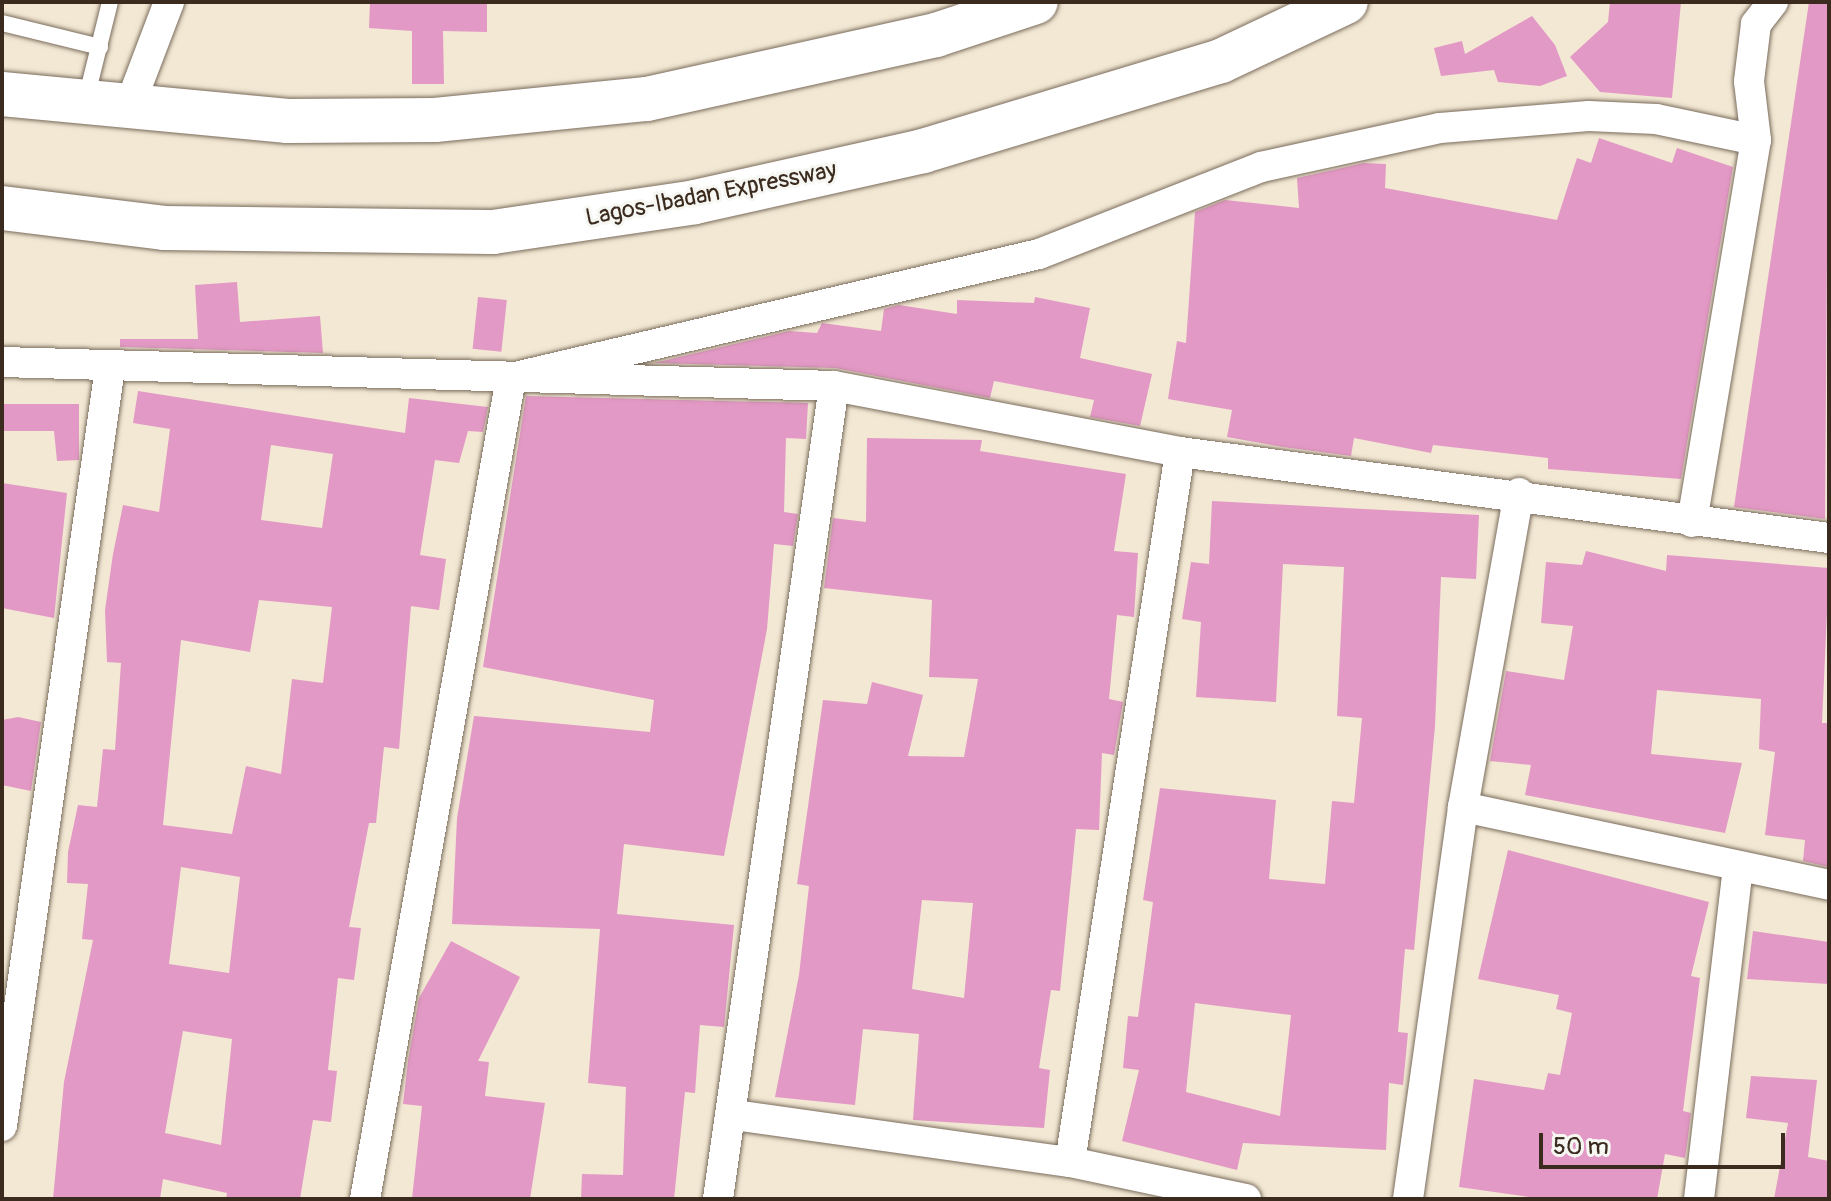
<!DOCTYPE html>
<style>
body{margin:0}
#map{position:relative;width:1831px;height:1201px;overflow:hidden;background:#f2e8d3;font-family:Pangolin,sans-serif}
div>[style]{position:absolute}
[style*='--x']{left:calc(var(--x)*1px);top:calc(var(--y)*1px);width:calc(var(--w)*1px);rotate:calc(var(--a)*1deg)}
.building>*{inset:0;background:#e399c5;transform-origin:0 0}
.roads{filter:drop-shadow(0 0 2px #7b6c5d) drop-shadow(0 0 2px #7b6c5d)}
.lane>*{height:16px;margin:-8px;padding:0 8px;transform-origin:8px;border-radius:8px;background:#fff}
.street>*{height:30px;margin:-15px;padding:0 15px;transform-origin:15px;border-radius:15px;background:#fff}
.highway>*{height:44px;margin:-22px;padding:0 22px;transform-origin:22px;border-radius:22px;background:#fff}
span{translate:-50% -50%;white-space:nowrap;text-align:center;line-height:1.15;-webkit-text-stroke:6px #f6f6f2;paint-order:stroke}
.street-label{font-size:24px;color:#3b2a1e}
.frame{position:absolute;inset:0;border:4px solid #3b2a1e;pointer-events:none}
.scale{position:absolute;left:1539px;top:1133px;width:246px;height:36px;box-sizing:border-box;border:4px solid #3b2a1e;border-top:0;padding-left:10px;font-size:24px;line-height:28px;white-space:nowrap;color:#3b2a1e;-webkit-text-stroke:6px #f6f6f2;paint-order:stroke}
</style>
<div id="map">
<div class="building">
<i style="clip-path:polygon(370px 2px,487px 2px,487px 32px,443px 31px,444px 84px,412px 84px,412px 31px,369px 28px)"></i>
<i style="clip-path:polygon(1610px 2px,1681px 2px,1672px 98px,1600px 92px,1570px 57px,1608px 22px)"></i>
<i style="clip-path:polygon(1809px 2px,1829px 2px,1825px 519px,1734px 507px)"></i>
<i style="clip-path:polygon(1532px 16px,1555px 45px,1567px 76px,1540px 86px,1498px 82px,1494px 70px,1441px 76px,1434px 48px,1462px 41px,1465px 54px)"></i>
<i style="clip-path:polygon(1599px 138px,1672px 163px,1677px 148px,1733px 167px,1681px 479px,1548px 469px,1548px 458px,1433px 445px,1431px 453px,1354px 438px,1351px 456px,1283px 447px,1227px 437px,1232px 410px,1168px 399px,1177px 341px,1186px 343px,1195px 212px,1225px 200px,1299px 208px,1297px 178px,1364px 163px,1386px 164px,1385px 188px,1557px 220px,1577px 158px,1591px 163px)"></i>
<i style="clip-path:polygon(237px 282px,240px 322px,320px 316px,323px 353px,120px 347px,120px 339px,198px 339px,195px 285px)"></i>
<i style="left:478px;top:297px;width:29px;height:52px;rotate:6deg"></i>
<i style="clip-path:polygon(1035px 297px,1090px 308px,1080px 358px,1152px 374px,1140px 426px,1090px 417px,1094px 400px,994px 381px,990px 398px,835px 368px,654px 363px,789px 331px,817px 333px,822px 323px,881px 331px,884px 309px,899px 305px,957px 314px,957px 300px,1034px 303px)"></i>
<i style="clip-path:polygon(evenodd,138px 391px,405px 433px,409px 398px,488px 407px,483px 432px,468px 431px,459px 463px,435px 460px,420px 555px,446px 559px,439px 610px,411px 606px,399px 749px,384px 747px,376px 823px,369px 823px,349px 927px,361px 928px,354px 980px,338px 978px,328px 1070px,337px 1071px,331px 1122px,313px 1120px,300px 1199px,226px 1199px,227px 1193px,163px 1179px,160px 1199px,53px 1199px,64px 1082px,93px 940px,82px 939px,88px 884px,67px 883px,68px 852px,78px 805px,97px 807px,103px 749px,115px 750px,121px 663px,107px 662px,105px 610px,113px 554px,123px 505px,159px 512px,170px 429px,133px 423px,138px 391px,271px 445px,333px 454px,322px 528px,261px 520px,271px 445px,138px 391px,259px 600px,332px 607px,323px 683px,292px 679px,281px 774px,246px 766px,232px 834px,163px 825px,181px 640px,250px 652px,259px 600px,138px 391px,181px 867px,240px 877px,229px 973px,169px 964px,181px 867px,138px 391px,183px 1031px,232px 1039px,221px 1145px,165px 1133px,183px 1031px)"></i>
<i style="clip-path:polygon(526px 396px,808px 403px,806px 439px,786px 438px,784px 512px,798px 514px,793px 546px,774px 544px,767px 629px,724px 856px,624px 844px,617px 914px,734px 925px,724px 1027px,700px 1025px,695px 1093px,685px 1092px,674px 1199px,581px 1199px,582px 1174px,623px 1175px,626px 1087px,588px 1083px,600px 929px,452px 924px,457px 818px,474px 716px,650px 732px,654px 700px,483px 667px)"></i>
<i style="clip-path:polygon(2px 404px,79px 404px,79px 460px,57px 461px,54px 431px,2px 431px)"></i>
<i style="clip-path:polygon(evenodd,867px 438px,982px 440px,980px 451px,1126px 474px,1114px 551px,1138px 553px,1134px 617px,1117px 615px,1109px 699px,1123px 702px,1114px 755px,1102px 753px,1099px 830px,1076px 829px,1060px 991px,1051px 990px,1039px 1068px,1050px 1070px,1044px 1128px,913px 1120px,919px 1034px,863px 1029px,855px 1105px,775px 1097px,799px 975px,809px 886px,797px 884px,823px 700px,867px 704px,872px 682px,923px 695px,908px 756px,964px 757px,978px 679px,929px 677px,932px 600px,824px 588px,833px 518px,866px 522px,867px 438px,922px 900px,973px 903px,964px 998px,912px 989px,922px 900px)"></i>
<i style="clip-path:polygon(2px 483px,67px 493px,54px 618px,2px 608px)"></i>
<i style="clip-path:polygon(evenodd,1212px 501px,1479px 515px,1476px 579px,1441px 577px,1435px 726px,1414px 950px,1405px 949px,1398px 1032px,1408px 1033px,1403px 1085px,1389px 1083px,1386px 1150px,1243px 1143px,1237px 1170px,1122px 1141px,1139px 1070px,1123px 1068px,1128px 1016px,1138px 1017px,1153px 902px,1143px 900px,1160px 788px,1276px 800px,1269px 879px,1325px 884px,1332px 801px,1354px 803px,1362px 718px,1337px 716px,1344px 567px,1283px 564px,1276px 702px,1196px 697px,1201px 622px,1182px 619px,1191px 562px,1209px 564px,1212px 501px,1195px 1003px,1291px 1015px,1280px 1116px,1186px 1092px,1195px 1003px)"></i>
<i style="clip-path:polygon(1586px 551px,1666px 571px,1667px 555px,1829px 568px,1822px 723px,1829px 723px,1829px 867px,1803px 861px,1805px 840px,1765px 835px,1775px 752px,1759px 749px,1761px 699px,1657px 690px,1651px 754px,1742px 763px,1725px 833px,1525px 795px,1531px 765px,1490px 761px,1506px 671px,1564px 680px,1573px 626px,1541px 623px,1546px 562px,1582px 565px)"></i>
<i style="clip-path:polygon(18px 717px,41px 722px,31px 791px,2px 785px,2px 720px)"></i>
<i style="clip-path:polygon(1508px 850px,1709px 902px,1691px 976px,1700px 978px,1683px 1111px,1691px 1113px,1687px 1145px,1685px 1158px,1665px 1154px,1657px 1199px,1544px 1199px,1459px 1187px,1474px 1079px,1544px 1090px,1548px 1073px,1560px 1075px,1572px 1013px,1556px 1009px,1559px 995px,1478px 979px)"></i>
<i style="clip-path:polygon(1753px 931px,1829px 942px,1829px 984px,1747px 979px)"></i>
<i style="clip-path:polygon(451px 941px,520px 977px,478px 1061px,489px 1062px,485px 1096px,545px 1103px,530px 1199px,412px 1199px,422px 1106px,403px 1104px,408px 1061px,419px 998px)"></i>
<i style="clip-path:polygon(1751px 1076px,1817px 1080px,1808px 1157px,1829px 1161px,1829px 1199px,1774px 1199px,1788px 1123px,1746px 1118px)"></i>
</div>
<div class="roads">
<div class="lane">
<i style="--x:2;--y:23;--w:101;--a:13.8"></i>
<i style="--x:86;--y:99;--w:100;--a:-76.1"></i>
</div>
<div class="street">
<i style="--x:128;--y:110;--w:116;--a:-69.2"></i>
<i style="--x:2;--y:362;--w:832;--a:1.65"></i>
<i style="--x:834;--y:386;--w:352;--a:10.8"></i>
<i style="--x:1180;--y:452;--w:655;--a:7.55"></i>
<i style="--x:1692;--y:522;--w:387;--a:-80.5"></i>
<i style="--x:1756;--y:140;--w:59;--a:-96.8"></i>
<i style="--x:1749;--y:81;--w:57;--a:-83"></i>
<i style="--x:1756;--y:24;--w:28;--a:-52"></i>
<i style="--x:1463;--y:807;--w:374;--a:12"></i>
<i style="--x:734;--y:1115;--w:339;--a:8"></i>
<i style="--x:1070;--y:1162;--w:180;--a:11.9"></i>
<i style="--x:2;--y:1126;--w:767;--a:-81.9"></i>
<i style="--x:1070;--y:1162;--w:718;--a:-81.19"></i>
<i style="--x:365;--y:1199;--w:834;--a:-79.92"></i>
<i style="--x:511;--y:378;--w:542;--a:-13.22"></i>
<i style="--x:1039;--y:254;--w:238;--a:-21.4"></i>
<i style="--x:1261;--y:167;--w:183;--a:-12.3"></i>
<i style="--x:1440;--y:128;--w:149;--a:-4.6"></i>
<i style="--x:1589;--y:116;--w:67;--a:2.6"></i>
<i style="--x:1656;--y:119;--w:102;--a:11.9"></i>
<i style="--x:718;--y:1199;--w:821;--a:-81.88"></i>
<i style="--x:1408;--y:1199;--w:396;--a:-82"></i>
<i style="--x:1463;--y:807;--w:319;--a:-79.9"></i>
<i style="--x:1699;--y:1199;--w:335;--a:-83.3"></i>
</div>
<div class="highway">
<i style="--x:2;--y:94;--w:287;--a:5.4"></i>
<i style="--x:288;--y:121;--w:147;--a:-0.4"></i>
<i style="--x:435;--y:120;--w:213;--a:-5.7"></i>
<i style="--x:647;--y:99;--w:296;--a:-12.5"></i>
<i style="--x:936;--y:35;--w:105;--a:-18.3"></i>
<i style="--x:2;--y:208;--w:163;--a:7"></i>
<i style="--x:164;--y:228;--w:329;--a:0.7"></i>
<i style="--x:493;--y:232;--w:204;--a:-8.4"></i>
<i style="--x:695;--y:202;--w:234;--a:-12.6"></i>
<i style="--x:923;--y:151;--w:311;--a:-16.8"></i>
<i style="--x:1221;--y:61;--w:138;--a:-25.3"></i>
</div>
</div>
<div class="street-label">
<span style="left:711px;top:194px;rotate:-11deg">Lagos-Ibadan Expressway</span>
</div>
<div class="frame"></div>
<div class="scale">50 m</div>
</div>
